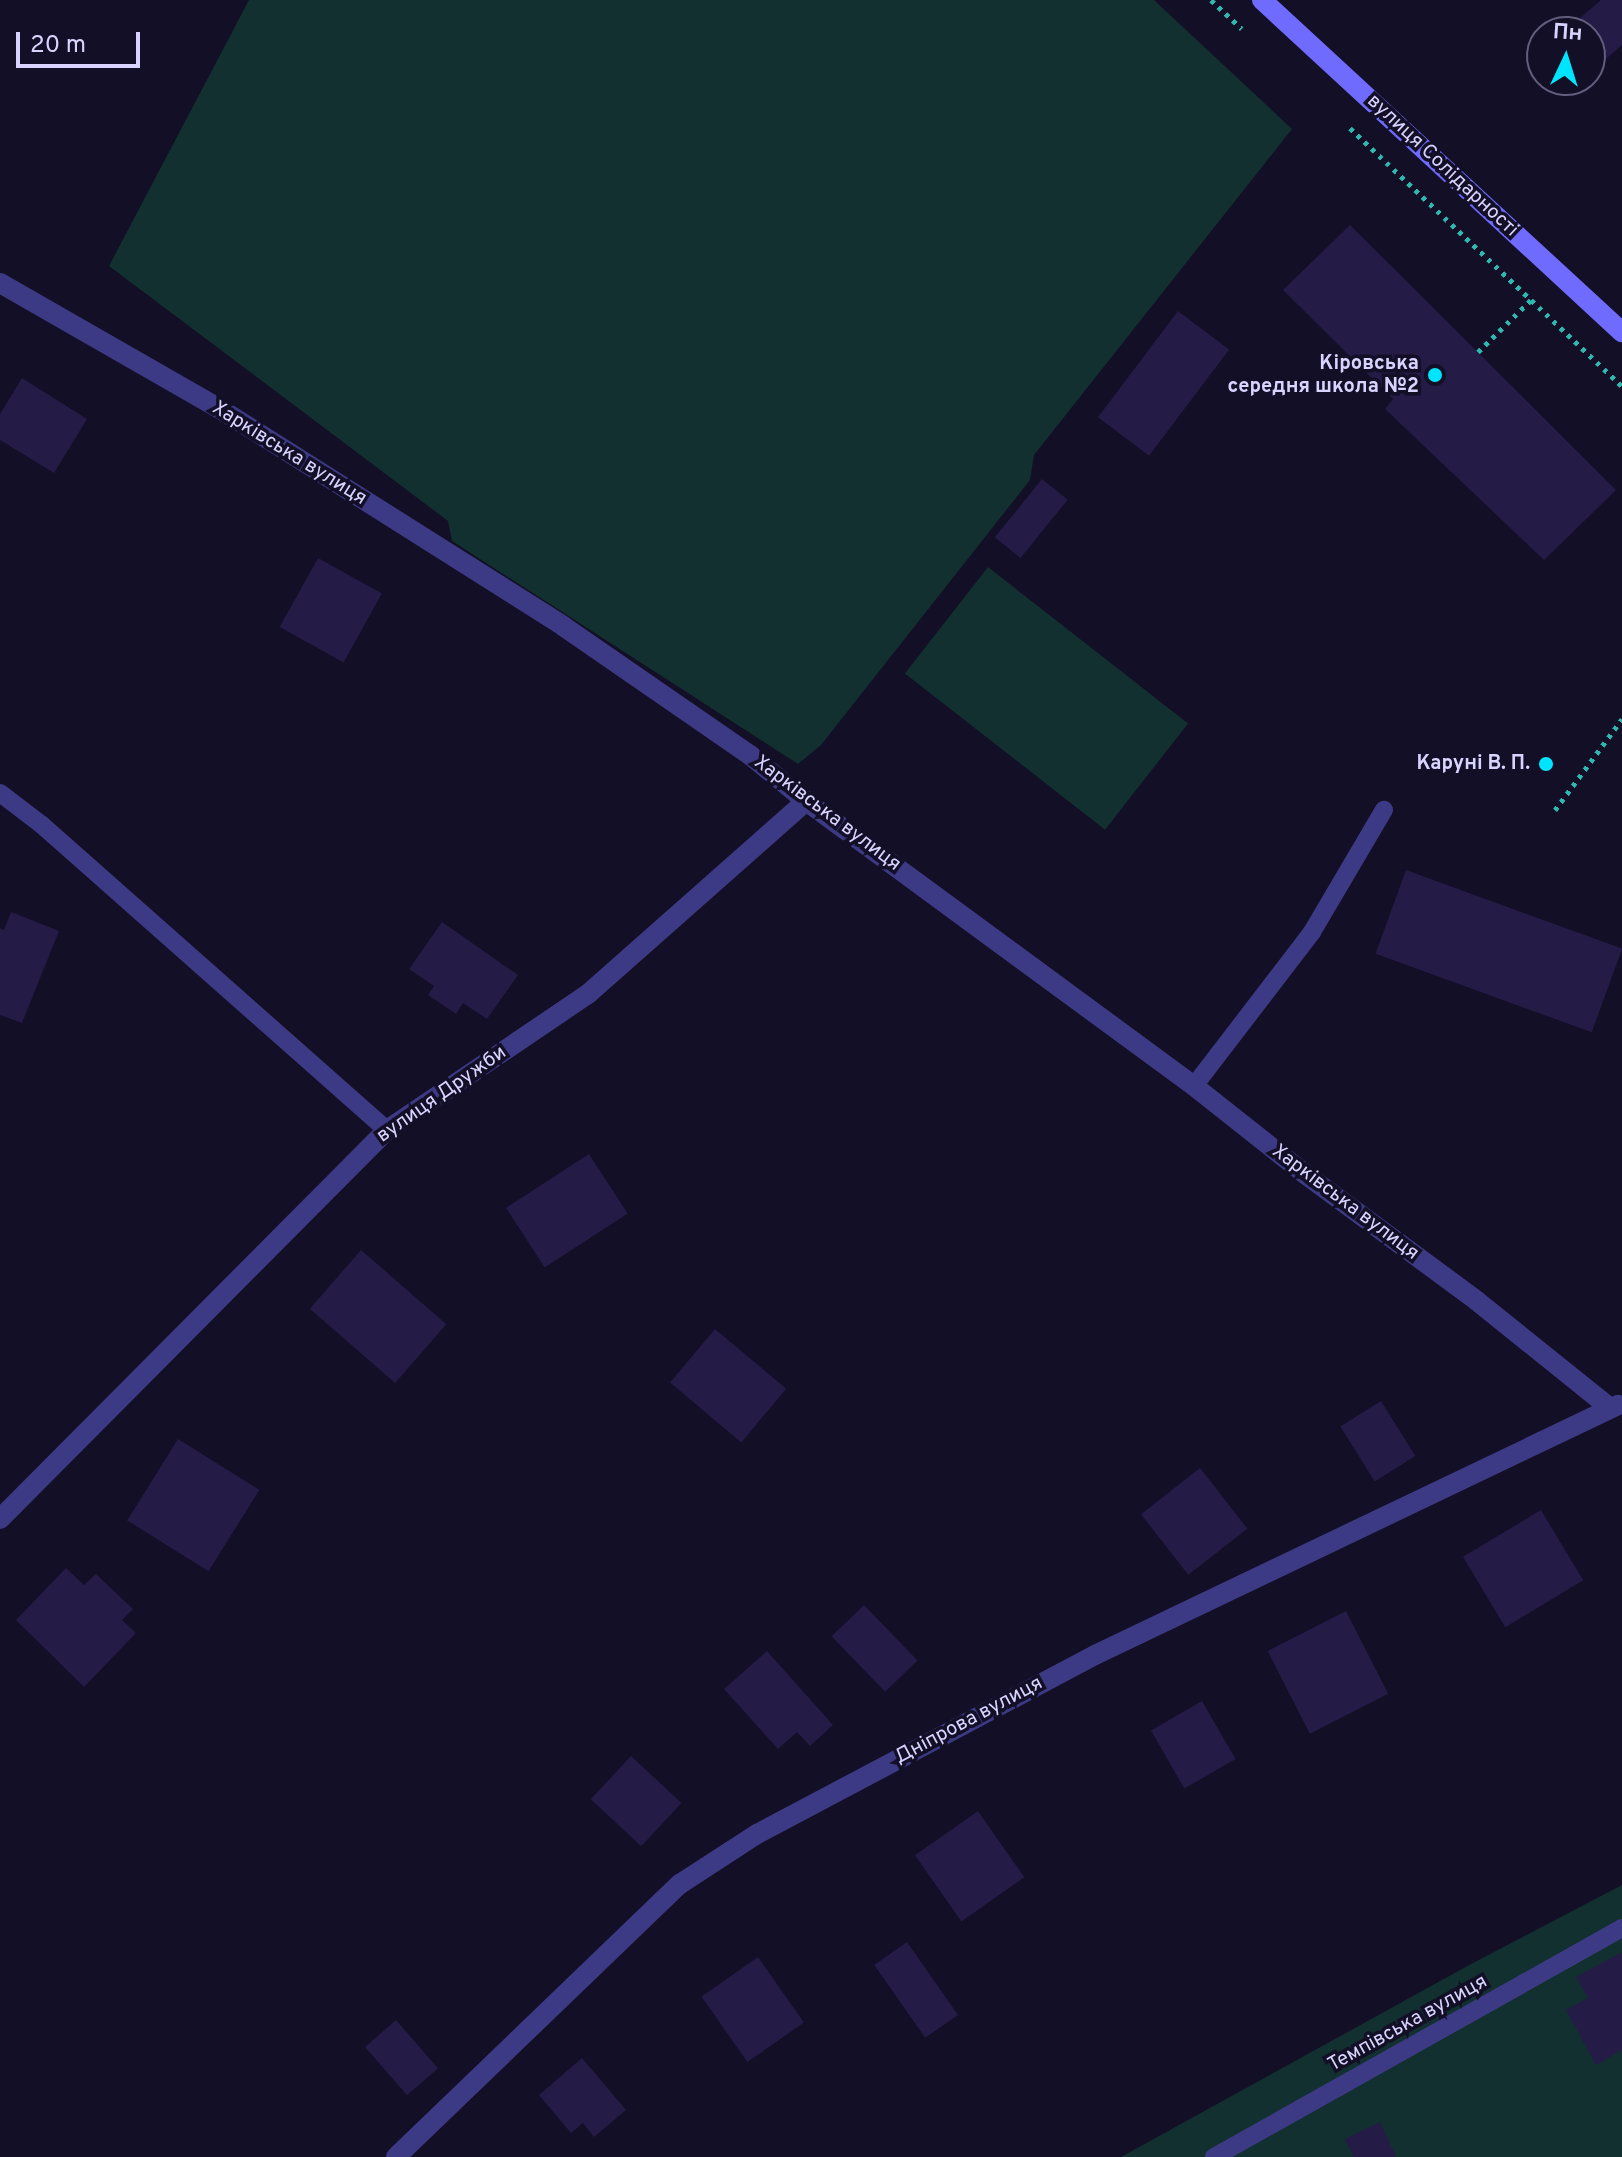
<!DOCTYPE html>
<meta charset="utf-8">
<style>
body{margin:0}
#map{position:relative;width:1622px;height:2157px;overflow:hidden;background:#130f26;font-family:Overpass,sans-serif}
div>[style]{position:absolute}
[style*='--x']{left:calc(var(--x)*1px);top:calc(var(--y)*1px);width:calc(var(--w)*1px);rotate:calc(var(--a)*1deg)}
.green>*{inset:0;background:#12302f;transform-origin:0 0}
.building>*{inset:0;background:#241b47;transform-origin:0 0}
.path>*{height:5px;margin-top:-2.5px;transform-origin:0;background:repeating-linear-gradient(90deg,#2fb8b0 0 4px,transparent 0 10px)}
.lane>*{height:18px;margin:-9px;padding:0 9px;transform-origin:9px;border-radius:9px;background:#3d3a85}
.street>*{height:20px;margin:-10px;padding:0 10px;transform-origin:10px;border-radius:10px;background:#3d3a85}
.secondary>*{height:20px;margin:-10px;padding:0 10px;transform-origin:10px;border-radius:10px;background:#6f6bff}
.dots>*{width:22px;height:22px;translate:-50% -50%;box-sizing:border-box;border:4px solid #130f26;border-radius:50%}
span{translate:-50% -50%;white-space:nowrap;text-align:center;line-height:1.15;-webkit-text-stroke:7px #130f26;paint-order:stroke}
.street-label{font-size:20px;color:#d9d4ff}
.poi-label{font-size:20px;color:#d9d4ff;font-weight:700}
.right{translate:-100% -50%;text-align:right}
.north{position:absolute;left:1526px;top:16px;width:80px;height:80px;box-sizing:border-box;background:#130f26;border:2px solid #625e7d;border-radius:50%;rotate:4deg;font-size:22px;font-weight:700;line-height:32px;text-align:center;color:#d9d4ff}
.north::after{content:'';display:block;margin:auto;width:28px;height:36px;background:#00e5ff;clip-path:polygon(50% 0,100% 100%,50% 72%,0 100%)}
.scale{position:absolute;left:16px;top:32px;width:124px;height:36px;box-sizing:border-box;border:4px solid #d9d4ff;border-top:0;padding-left:10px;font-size:24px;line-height:28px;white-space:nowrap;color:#d9d4ff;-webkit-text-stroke:6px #130f26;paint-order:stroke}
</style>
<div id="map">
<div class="green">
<i style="clip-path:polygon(249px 0,1154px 0,1292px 129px,1034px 455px,1030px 480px,821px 745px,798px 764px,452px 541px,448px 521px,109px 266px)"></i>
<i style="left:988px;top:567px;width:254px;height:135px;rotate:38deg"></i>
<i style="clip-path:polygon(1622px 1885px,1622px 2157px,1121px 2157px,1471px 1964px)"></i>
</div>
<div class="building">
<i style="clip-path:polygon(1601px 0,1622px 0,1622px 45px,1592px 71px,1590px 32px,1564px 32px)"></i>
<i style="clip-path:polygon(1350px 225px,1616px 490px,1544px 560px,1385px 409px,1393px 399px,1283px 290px)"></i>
<i style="left:1178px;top:311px;width:64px;height:133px;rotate:37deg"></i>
<i style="clip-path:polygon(22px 378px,87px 419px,54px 473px,0 440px,0 414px)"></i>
<i style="left:1042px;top:479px;width:33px;height:75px;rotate:39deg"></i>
<i style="left:318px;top:558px;width:73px;height:79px;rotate:29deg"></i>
<i style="left:1406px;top:870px;width:230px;height:89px;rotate:20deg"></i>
<i style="clip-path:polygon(11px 912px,59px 931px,22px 1023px,0 1015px,0 928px,4px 930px)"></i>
<i style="clip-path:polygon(442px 922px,518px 975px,487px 1019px,463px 1003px,456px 1014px,428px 995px,434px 986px,409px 969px)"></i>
<i style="left:589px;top:1154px;width:71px;height:99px;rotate:57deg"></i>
<i style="left:361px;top:1250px;width:113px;height:78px;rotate:41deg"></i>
<i style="left:715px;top:1329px;width:93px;height:70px;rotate:40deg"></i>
<i style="left:1381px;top:1401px;width:65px;height:48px;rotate:58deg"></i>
<i style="left:178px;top:1439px;width:96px;height:96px;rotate:32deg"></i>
<i style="left:1200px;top:1468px;width:77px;height:75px;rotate:52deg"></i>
<i style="left:1541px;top:1510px;width:82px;height:91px;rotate:59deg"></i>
<i style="clip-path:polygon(66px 1568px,84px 1585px,96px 1574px,133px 1609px,122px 1620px,136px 1633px,84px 1687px,16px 1620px)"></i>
<i style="left:864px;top:1605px;width:77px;height:45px;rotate:46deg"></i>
<i style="left:1346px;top:1611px;width:93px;height:88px;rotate:63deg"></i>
<i style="clip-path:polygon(767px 1651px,833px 1725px,810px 1746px,797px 1732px,778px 1749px,724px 1689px)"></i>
<i style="left:1202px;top:1701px;width:67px;height:59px;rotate:60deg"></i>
<i style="left:631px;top:1756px;width:69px;height:59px;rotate:43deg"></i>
<i style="left:978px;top:1811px;width:81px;height:77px;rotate:55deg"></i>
<i style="left:907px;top:1942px;width:89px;height:40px;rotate:55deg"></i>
<i style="clip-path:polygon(1622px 1952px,1622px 2050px,1596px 2065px,1566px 2010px,1588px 1998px,1576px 1977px)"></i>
<i style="left:758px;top:1957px;width:80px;height:69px;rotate:55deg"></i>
<i style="left:396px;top:2020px;width:64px;height:41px;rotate:49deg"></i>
<i style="clip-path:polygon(582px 2058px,626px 2110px,594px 2137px,583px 2123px,571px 2133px,539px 2095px)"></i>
<i style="clip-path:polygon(1380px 2122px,1396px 2157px,1354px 2157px,1345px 2139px)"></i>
</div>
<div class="path">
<i style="--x:1211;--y:0;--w:42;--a:43.1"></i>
<i style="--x:1350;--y:128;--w:375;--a:43.5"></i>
<i style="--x:1478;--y:352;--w:74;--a:-44.5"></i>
<i style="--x:1555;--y:810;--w:113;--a:-53.6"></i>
</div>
<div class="lane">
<i style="--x:0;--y:793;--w:53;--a:37.3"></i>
<i style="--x:42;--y:825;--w:460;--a:41.5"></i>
<i style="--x:1194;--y:1086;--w:194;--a:-52.5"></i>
<i style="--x:1312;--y:932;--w:142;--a:-59.5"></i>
<i style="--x:1214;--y:2157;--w:468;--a:-29.3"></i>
</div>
<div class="street">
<i style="--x:0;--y:283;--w:259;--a:29.8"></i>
<i style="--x:225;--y:412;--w:400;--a:32.3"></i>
<i style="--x:563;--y:626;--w:227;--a:34.6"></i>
<i style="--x:750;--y:755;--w:72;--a:39.4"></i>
<i style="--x:806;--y:801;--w:481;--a:36.3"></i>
<i style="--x:1194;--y:1086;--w:142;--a:38.4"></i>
<i style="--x:1305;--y:1174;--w:214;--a:36.4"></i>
<i style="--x:1477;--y:1301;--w:171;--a:38.8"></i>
<i style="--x:0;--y:1519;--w:549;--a:-45.15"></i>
<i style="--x:387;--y:1130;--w:243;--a:-34.1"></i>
<i style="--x:588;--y:994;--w:291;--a:-41.5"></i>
<i style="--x:396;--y:2157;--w:394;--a:-43.9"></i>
<i style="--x:680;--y:1884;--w:92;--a:-33"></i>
<i style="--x:757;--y:1834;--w:382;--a:-27.9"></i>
<i style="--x:1095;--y:1655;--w:580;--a:-25.55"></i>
</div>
<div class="secondary">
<i style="--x:1262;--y:0;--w:490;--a:42.7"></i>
</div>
<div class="dots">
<i style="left:1435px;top:375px;background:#00e5ff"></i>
<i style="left:1546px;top:764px;background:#00e5ff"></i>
</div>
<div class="street-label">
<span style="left:1442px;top:166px;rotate:43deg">вулиця Солідарності</span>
<span style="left:289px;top:454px;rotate:32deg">Харківська вулиця</span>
<span style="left:827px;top:814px;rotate:37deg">Харківська вулиця</span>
<span style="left:442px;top:1095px;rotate:-35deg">вулиця Дружби</span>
<span style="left:1345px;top:1203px;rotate:37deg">Харківська вулиця</span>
<span style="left:969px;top:1721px;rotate:-28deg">Дніпрова вулиця</span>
<span style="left:1408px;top:2024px;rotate:-29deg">Темпівська вулиця</span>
</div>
<div class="poi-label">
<span class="right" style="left:1419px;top:376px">Кіровська<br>середня школа №2</span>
<span class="right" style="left:1530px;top:764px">Каруні В. П.</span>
</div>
<div class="north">Пн</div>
<div class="scale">20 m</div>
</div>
